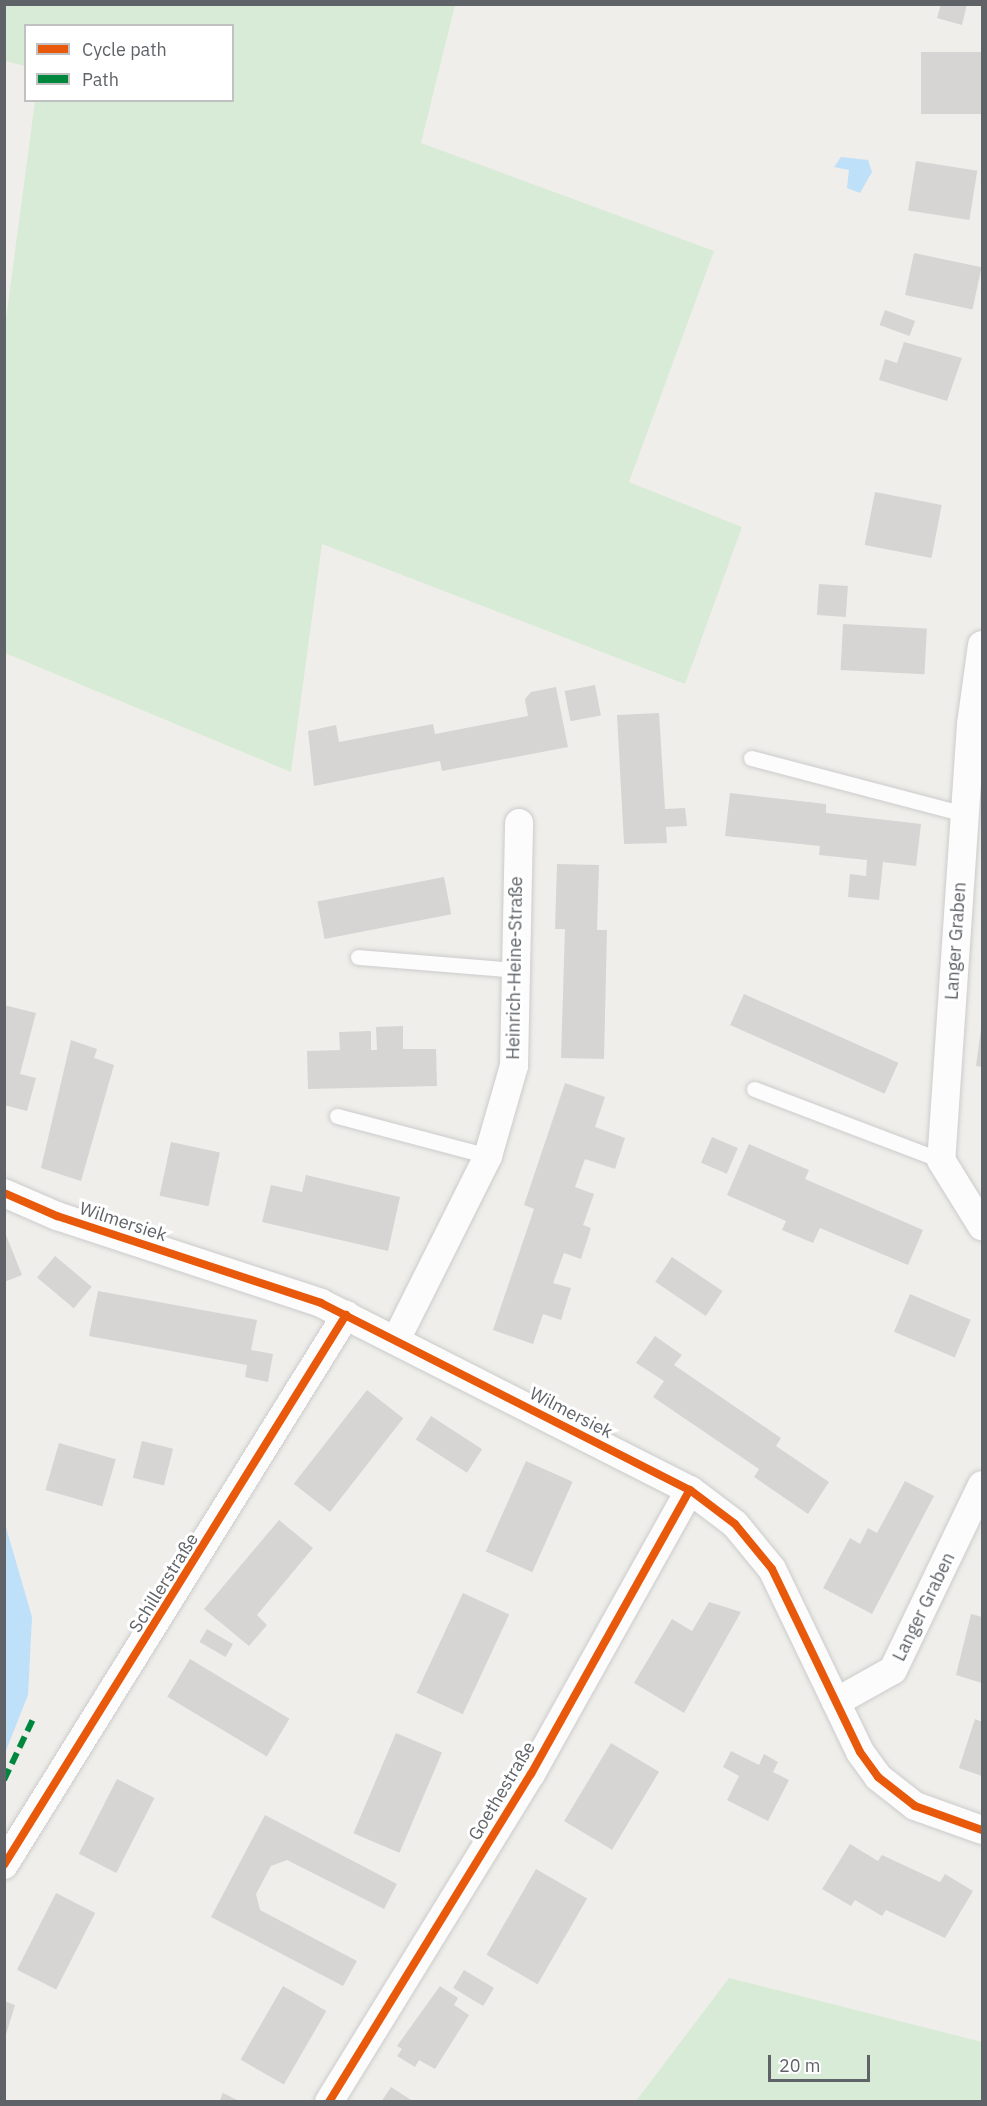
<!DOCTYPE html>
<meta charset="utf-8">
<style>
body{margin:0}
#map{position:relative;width:987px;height:2106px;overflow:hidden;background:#efeeea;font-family:"IBM Plex Sans",sans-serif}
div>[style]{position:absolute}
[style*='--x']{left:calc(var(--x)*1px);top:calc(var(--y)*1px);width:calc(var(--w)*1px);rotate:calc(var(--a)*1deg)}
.green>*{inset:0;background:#d8ebd6}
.water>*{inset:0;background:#bfe0f9}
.building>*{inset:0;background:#d6d5d3;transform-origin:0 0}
.roads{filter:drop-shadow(0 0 2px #cbcccc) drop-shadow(0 0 2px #cbcccc)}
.service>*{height:15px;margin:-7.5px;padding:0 7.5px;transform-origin:7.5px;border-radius:7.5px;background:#fdfcfc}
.minor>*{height:28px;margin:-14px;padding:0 14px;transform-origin:14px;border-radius:14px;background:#fdfcfc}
.quiet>*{height:6px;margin-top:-3px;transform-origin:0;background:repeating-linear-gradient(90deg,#00873e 0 12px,transparent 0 18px)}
.cycleway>*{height:8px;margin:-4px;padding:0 4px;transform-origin:4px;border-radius:4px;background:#e8590c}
span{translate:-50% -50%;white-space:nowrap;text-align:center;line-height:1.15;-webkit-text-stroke:6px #fff;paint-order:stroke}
.street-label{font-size:18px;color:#5f6368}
.frame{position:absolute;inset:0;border:6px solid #5f6368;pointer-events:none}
.legend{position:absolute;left:24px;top:24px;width:210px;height:78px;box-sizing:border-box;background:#fff;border:2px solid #bfc1c3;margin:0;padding:8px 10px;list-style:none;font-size:18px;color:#5f6368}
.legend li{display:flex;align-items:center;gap:12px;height:30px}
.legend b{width:30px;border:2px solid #bfc1c3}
.scale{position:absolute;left:768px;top:2055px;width:102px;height:27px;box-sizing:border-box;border:3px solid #5f6368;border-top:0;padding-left:8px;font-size:18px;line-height:21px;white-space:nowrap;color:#5f6368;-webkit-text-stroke:4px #fff;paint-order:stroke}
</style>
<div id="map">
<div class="green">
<i style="clip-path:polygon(5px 4px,455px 5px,421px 143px,714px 251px,629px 482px,742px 527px,685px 684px,322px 544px,291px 772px,5px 653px,4px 334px,35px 101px,232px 100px,232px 26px,26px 26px,25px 66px,5px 61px)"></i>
<i style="clip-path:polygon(729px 1978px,982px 2042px,982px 2101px,636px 2101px)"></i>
</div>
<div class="water">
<i style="clip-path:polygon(841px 157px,868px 160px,872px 172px,860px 193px,847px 188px,849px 170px,834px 167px)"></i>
<i style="clip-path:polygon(5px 1524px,32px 1617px,28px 1695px,5px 1753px)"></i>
</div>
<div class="building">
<i style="clip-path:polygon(941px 4px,967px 4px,962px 25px,937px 18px)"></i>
<i style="left:982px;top:52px;width:62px;height:61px;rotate:90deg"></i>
<i style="left:916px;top:161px;width:62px;height:50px;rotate:9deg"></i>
<i style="left:914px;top:253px;width:69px;height:43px;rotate:12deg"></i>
<i style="left:885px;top:310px;width:32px;height:16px;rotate:20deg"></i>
<i style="clip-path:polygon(904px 342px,962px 358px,947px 401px,879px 380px,885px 359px,897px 363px)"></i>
<i style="left:875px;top:492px;width:68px;height:54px;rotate:11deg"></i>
<i style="left:819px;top:584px;width:29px;height:31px;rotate:4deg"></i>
<i style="left:843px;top:624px;width:84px;height:46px;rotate:3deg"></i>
<i style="left:595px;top:685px;width:31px;height:31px;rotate:79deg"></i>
<i style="clip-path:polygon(556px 687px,568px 747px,442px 771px,440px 761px,314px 786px,308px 731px,336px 725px,339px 742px,433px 724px,435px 734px,528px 716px,525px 699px,531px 692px)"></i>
<i style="clip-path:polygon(659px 713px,665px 809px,685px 808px,687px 826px,666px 827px,667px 843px,624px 844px,617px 715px)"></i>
<i style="clip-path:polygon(730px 793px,826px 804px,826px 813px,921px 824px,916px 866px,883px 862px,879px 900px,848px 897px,850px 874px,866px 876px,867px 860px,819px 855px,820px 846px,725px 836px)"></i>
<i style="clip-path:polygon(557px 864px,599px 865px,597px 930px,607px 930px,604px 1059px,561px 1058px,565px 929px,555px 929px)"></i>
<i style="left:444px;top:877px;width:38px;height:129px;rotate:79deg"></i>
<i style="left:744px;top:994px;width:169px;height:34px;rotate:24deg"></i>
<i style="clip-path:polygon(4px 1005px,36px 1013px,20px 1074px,36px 1078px,27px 1111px,4px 1105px)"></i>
<i style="clip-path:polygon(982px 1022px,982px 1067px,976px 1066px)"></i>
<i style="clip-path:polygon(403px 1026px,403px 1049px,436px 1049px,437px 1086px,308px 1089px,307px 1051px,340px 1050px,339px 1032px,371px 1031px,371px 1050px,377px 1050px,376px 1027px)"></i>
<i style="clip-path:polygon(71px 1040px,97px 1049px,94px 1058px,114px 1065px,81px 1181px,41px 1168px)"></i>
<i style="clip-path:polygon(565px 1083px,605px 1097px,595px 1127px,625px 1138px,615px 1169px,585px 1159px,575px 1187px,594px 1194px,583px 1225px,591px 1228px,581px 1259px,564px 1253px,553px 1283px,571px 1288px,561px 1320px,543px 1314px,533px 1344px,493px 1330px,534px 1209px,524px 1205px)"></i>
<i style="left:712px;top:1137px;width:28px;height:28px;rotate:23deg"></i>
<i style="left:171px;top:1142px;width:50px;height:55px;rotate:12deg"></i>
<i style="clip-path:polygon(749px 1144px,809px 1170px,805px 1179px,923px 1230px,908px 1265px,820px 1228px,813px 1243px,782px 1230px,786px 1221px,727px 1195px)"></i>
<i style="clip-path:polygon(306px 1175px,400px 1197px,388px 1251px,262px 1222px,271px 1185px,302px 1192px)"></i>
<i style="clip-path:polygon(4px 1230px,22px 1275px,4px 1282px)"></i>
<i style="left:55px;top:1256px;width:48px;height:28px;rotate:40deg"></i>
<i style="left:672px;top:1257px;width:61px;height:30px;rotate:34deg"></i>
<i style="clip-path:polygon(98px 1291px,257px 1320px,251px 1350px,273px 1354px,268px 1382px,245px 1377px,247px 1365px,89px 1336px)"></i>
<i style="left:910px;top:1294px;width:66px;height:41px;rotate:23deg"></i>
<i style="clip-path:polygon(655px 1336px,682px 1355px,674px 1365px,781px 1438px,776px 1446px,829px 1482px,808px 1514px,754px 1477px,759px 1469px,653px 1397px,664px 1381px,636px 1363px)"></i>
<i style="left:367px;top:1390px;width:46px;height:119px;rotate:38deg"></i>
<i style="left:431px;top:1416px;width:61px;height:28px;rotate:33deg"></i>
<i style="left:142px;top:1441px;width:32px;height:38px;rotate:14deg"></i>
<i style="left:59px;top:1443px;width:59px;height:49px;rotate:16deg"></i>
<i style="left:526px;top:1461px;width:51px;height:99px;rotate:24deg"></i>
<i style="clip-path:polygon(905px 1481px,934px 1496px,872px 1614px,823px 1588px,850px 1538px,860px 1544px,868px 1528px,877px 1533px)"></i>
<i style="clip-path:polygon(279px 1520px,313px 1548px,257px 1615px,267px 1625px,249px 1646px,204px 1609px)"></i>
<i style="left:463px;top:1593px;width:51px;height:110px;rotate:25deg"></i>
<i style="clip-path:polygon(709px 1602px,741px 1612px,684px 1713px,634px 1683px,672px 1619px,692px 1631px)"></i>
<i style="clip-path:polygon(971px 1614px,982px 1617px,982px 1683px,956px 1675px)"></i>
<i style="left:207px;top:1629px;width:30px;height:15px;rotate:30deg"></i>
<i style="left:190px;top:1659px;width:116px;height:44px;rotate:31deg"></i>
<i style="clip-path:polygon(975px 1719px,982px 1722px,982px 1776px,959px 1768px)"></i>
<i style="left:396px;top:1733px;width:50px;height:109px;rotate:23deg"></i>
<i style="left:611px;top:1743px;width:56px;height:91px;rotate:31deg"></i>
<i style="clip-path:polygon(731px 1751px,759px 1765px,764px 1754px,778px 1762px,773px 1772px,789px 1780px,768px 1821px,727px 1800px,739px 1776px,723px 1767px)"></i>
<i style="left:117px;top:1779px;width:42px;height:84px;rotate:27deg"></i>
<i style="clip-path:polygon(265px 1815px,397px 1884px,384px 1909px,287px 1860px,271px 1866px,256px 1894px,260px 1910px,357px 1961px,343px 1986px,211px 1917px)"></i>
<i style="clip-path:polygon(850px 1844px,878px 1861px,882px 1855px,940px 1882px,945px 1874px,973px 1891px,945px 1938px,886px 1910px,882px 1916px,855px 1900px,851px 1906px,822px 1889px)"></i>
<i style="left:536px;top:1869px;width:59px;height:99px;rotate:30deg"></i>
<i style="left:56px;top:1893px;width:44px;height:86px;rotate:27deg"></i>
<i style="left:464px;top:1970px;width:35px;height:21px;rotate:31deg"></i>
<i style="left:283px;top:1986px;width:50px;height:85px;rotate:30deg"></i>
<i style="clip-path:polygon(440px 1986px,458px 1998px,454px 2005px,469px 2015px,435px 2069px,419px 2060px,415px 2067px,397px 2056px,402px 2049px,397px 2046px)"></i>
<i style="clip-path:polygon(4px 2001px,15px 2005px,5px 2038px,4px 2038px)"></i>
<i style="clip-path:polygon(391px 2087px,414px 2102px,381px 2102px)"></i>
<i style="clip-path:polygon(223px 2093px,241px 2102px,219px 2102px)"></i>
</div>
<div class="roads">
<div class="service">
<i style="--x:751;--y:758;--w:221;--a:14.7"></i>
<i style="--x:358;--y:957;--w:159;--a:4.7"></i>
<i style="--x:754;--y:1089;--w:200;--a:20.8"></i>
<i style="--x:337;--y:1116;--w:156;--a:14.8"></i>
</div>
<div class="minor">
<i style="--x:982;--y:645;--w:80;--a:97.9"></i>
<i style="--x:971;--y:724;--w:437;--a:93.9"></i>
<i style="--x:941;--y:1160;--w:78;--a:58.2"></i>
<i style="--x:4;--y:1193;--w:58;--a:23.5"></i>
<i style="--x:57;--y:1216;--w:278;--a:18.2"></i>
<i style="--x:321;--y:1303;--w:414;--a:26.9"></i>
<i style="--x:690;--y:1490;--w:56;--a:37.1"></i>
<i style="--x:735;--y:1524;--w:58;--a:50.6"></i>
<i style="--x:772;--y:1569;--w:203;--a:64.3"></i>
<i style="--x:860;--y:1752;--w:31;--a:54"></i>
<i style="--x:878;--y:1777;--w:47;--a:38.1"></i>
<i style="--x:915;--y:1806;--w:71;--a:19.7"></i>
<i style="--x:396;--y:1340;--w:206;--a:-63.4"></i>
<i style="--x:488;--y:1156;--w:94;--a:-73.9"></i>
<i style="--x:514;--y:1066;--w:243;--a:-88.8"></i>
<i style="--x:836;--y:1702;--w:65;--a:-29.3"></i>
<i style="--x:893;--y:1670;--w:205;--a:-64.3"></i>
<i style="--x:4;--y:1865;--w:648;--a:-58.13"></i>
<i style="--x:329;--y:2102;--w:385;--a:-58.4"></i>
<i style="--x:531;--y:1774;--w:325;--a:-60.8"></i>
</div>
</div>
<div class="quiet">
<i style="--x:4;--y:1780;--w:72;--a:-64.5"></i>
</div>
<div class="cycleway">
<i style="--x:4;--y:1193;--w:58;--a:23.5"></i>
<i style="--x:57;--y:1216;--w:278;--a:18.2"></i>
<i style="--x:321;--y:1303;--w:414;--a:26.9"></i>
<i style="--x:690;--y:1490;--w:56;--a:37.1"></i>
<i style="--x:735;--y:1524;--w:58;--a:50.6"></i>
<i style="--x:772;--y:1569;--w:203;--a:64.3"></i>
<i style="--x:860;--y:1752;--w:31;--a:54"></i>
<i style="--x:878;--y:1777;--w:47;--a:38.1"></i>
<i style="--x:915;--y:1806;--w:71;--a:19.7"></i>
<i style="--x:4;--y:1865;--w:648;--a:-58.13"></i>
<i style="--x:329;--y:2102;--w:385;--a:-58.4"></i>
<i style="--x:531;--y:1774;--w:325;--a:-60.8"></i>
</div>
<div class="street-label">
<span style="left:956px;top:941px;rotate:-86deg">Langer Graben</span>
<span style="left:515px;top:968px;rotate:-89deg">Heinrich-Heine-Straße</span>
<span style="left:123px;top:1222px;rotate:18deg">Wilmersiek</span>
<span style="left:571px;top:1413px;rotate:27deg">Wilmersiek</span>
<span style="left:164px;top:1583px;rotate:-58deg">Schillerstraße</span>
<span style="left:924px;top:1607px;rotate:-64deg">Langer Graben</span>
<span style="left:502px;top:1791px;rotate:-59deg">Goethestraße</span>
</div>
<div class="frame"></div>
<ul class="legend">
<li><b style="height:8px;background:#e8590c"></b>Cycle path</li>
<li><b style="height:8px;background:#00873e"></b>Path</li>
</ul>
<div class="scale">20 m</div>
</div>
